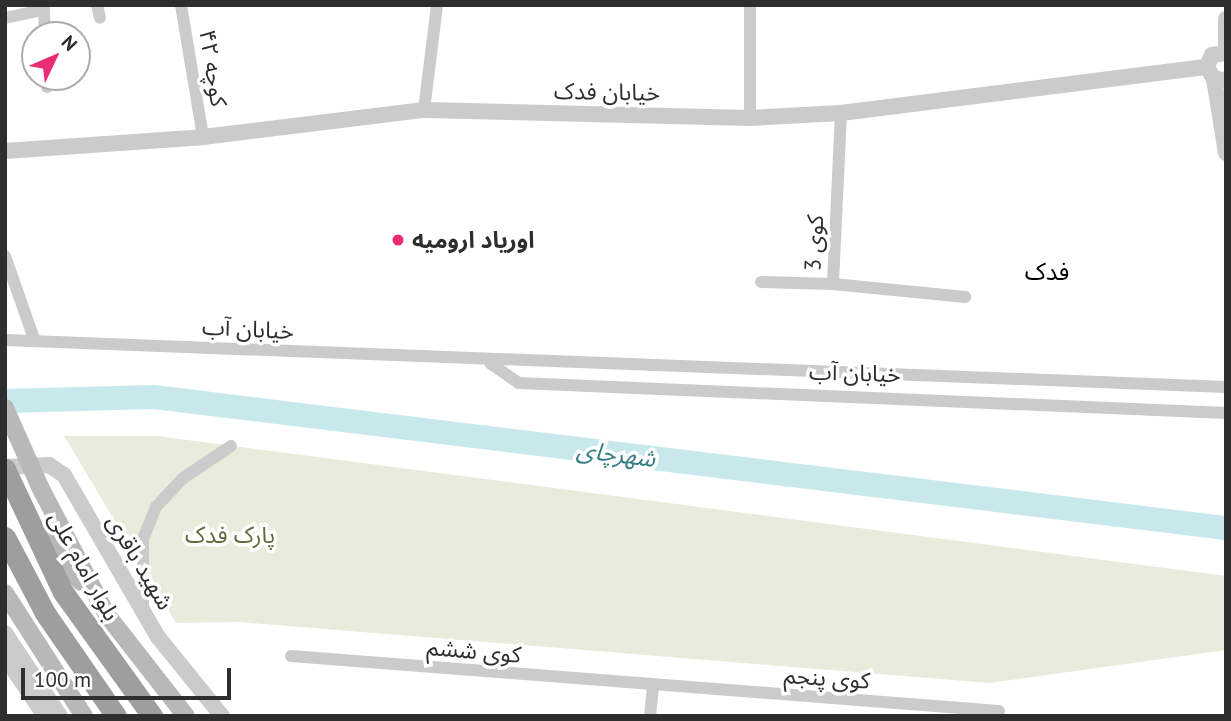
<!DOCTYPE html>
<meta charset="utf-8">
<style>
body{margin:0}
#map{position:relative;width:1231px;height:721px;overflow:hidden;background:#fff;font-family:"PT Sans","Noto Sans Arabic",sans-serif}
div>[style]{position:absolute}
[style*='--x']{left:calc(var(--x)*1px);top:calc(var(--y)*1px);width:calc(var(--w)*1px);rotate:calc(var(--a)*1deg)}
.green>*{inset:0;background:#e9ecdc}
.river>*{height:24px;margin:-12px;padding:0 12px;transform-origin:12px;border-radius:12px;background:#c7e9ec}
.minor>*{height:12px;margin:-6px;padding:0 6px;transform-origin:6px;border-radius:6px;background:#cbcbcb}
.tertiary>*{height:16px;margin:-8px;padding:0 8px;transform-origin:8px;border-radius:8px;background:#cbcbcb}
.secondary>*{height:18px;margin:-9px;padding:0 9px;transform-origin:9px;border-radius:9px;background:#b8b8b8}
.trunk>*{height:21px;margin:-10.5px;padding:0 10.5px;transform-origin:10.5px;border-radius:10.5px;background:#9e9e9e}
.secondary-bridge>*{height:18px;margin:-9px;padding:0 9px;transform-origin:9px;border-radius:9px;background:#b8b8b8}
.dots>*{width:19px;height:19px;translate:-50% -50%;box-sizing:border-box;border:4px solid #fff;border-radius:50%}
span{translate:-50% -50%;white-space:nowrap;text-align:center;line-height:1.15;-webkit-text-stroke:7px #fff;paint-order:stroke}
.street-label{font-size:23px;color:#2e2e2e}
.poi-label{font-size:23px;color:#2e2e2e;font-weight:700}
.left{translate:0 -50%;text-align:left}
.park-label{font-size:23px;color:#606b3b}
.neighbourhood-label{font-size:24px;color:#000}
.water-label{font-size:24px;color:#367f85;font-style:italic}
.frame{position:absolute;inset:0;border:7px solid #2e2e2e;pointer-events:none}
.north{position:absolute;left:21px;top:21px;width:70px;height:70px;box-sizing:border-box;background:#fff;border:2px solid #ababab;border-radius:50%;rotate:46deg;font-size:19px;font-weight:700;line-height:28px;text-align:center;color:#2e2e2e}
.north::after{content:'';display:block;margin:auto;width:24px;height:32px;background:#e92d75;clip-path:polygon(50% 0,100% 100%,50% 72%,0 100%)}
.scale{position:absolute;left:21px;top:668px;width:210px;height:32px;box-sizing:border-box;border:4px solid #2e2e2e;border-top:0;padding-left:9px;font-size:21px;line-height:24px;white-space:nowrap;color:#2e2e2e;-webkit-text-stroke:5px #fff;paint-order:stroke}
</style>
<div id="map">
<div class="green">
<i style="clip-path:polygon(64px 436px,157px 436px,1226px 576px,1226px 650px,990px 683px,239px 622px,176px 623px)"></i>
</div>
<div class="river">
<i style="--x:5;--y:401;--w:149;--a:-1.5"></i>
<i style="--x:154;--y:397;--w:1080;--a:6.97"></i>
</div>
<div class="minor">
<i style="--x:97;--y:5;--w:13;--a:77"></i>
<i style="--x:181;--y:5;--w:134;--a:80.5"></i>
<i style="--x:44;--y:10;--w:25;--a:88"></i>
<i style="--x:5;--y:18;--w:40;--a:-12"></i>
<i style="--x:44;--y:10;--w:5;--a:-101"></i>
<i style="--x:47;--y:77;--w:10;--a:90"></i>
<i style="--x:424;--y:110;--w:106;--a:-82.9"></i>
<i style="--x:841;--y:113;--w:171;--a:92.7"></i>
<i style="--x:833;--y:284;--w:133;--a:5.6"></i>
<i style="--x:750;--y:118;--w:113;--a:-90"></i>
<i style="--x:5;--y:256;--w:88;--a:70.7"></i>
<i style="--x:761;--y:282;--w:72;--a:1.6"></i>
<i style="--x:5;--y:340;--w:1222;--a:2.2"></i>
<i style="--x:490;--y:363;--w:35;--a:35"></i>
<i style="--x:519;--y:383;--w:708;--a:2.43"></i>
<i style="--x:143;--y:609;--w:70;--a:-90"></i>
<i style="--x:143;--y:539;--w:35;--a:-68"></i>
<i style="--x:156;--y:507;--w:38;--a:-47"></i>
<i style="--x:182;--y:479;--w:59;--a:-34"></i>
<i style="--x:291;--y:656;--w:710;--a:4.44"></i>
<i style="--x:650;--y:716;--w:29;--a:-84"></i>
</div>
<div class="tertiary">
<i style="--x:1226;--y:53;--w:14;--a:172"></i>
<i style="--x:1212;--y:55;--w:13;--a:113"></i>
<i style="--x:1207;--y:67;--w:14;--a:60"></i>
<i style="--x:1214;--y:79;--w:12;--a:5"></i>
<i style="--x:1226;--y:53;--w:34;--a:-90"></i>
<i style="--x:1214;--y:79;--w:75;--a:80.8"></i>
<i style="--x:5;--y:151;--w:198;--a:-4"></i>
<i style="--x:203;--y:137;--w:223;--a:-7"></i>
<i style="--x:424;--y:110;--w:326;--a:1.4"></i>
<i style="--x:750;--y:118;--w:91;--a:-3.1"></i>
<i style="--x:841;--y:113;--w:369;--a:-7.2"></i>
<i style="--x:5;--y:467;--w:44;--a:-2.6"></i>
<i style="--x:49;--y:465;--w:18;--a:34"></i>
<i style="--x:64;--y:475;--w:187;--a:59.9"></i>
<i style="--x:158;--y:637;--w:102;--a:51"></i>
<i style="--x:5;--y:633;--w:100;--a:56.5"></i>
<i style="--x:5;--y:657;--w:71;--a:55.9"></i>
</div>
<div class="secondary">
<i style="--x:40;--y:487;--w:144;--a:62.4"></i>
<i style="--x:107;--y:615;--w:128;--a:52"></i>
<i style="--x:41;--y:533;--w:63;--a:50.8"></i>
<i style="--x:5;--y:593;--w:146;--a:57.3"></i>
</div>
<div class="trunk">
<i style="--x:5;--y:469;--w:136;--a:64.8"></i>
<i style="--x:63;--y:592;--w:153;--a:54.3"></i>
<i style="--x:5;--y:537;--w:86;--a:62.2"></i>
<i style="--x:45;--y:613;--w:125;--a:55.4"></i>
</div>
<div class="secondary-bridge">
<i style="--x:5;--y:408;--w:86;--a:66.1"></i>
</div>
<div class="dots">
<i style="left:398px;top:240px;background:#e92d75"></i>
</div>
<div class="street-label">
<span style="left:213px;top:68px;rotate:81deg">کوچه ۴۲</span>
<span style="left:607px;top:92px;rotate:1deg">خیابان فدک</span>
<span style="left:814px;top:243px;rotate:-87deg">کوی 3</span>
<span style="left:248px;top:329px;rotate:3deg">خیابان آب</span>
<span style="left:855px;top:373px;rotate:2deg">خیابان آب</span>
<span style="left:140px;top:562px;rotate:59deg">شهید باقری</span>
<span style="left:84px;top:566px;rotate:61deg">بلوار امام علی</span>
<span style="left:474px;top:651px;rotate:5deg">کوی ششم</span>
<span style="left:827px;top:678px;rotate:4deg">کوی پنجم</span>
</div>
<div class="poi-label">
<span class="left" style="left:412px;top:240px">اوریاد ارومیه</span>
</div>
<div class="park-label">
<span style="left:230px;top:535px">پارک فدک</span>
</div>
<div class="neighbourhood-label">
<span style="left:1047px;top:272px">فدک</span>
</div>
<div class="water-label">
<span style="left:616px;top:454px;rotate:7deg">شهرچای</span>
</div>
<div class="frame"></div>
<div class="north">N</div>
<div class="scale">100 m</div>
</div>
